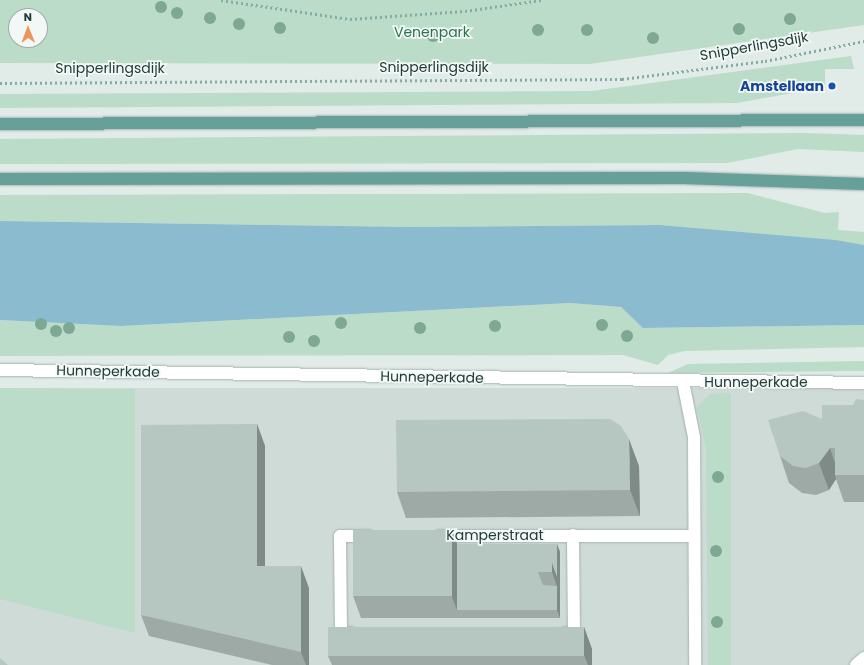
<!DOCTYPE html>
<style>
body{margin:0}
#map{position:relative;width:864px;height:665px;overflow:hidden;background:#e1ebe8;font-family:Poppins,sans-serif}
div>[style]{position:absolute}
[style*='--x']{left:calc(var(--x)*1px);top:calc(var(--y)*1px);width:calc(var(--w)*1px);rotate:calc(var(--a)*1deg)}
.built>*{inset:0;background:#cfdbd7;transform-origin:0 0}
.green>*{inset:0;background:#badcc8}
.water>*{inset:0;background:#8abbcf}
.path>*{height:2.5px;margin-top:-1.25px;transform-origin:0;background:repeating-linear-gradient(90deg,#82aea6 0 2px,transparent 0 5px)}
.roads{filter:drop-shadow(0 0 1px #a4b3b0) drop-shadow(0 0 1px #a4b3b0)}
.minor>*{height:12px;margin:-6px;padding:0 6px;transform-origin:6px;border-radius:6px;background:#fff}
.major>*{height:12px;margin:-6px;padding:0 6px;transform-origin:6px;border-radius:6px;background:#66a099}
.trees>*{width:12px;height:12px;margin:-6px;border-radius:50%;background:#7ea894}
.wall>*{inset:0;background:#9daaa6}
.shaded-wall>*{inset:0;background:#7f8b87}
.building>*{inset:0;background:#b6c6c1;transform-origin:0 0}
.dots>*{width:11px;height:11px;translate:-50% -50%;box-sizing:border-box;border:2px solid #f1f8f5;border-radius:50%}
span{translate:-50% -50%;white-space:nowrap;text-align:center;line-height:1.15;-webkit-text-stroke:3.5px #f1f8f5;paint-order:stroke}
.park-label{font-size:14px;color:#2d7150}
.street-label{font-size:14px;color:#223b38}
.transit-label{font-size:14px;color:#164399;font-weight:700}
.right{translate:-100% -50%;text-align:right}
.north{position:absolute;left:8px;top:8px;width:40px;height:40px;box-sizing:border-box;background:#f1f8f5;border:1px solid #9eaca9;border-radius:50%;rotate:359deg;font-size:11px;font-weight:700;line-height:16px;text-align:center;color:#223b38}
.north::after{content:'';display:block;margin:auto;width:14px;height:18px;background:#ef935c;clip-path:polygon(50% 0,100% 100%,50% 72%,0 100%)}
</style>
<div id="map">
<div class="built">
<i style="left:0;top:388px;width:864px;height:277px"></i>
</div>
<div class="green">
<i style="clip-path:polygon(evenodd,0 0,864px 0,864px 25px,590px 64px,0 63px,0 0,16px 16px,40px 16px,40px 40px,16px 40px,16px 16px)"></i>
<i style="clip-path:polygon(851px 56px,854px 69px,825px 69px,825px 87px,737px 103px,0 108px,0 94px,592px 91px)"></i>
<i style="clip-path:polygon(804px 133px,864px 135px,864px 152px,798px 149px,727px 163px,0 164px,0 139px)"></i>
<i style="clip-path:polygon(747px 193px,825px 213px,839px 212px,838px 230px,864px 232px,864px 245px,660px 225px,411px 227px,0 221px,0 195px)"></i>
<i style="clip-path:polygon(570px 303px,621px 307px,644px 328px,864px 325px,864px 347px,685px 351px,668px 355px,658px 365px,623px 355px,0 356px,0 320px,121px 326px)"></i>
<i style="clip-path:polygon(864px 361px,864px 371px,668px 373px,688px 364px)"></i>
<i style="clip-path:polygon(0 388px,135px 389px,135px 633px,0 599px)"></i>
<i style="clip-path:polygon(731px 393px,731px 665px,708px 665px,706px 448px,697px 407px,710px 394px)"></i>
</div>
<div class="water">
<i style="clip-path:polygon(0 221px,411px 227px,660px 225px,835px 240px,864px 245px,864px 325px,643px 328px,621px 307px,570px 303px,121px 326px,0 320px)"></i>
</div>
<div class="path">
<i style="--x:221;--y:0;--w:130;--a:8.4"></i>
<i style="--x:350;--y:19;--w:115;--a:-4"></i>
<i style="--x:465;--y:11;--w:77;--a:-8.2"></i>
<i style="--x:0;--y:83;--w:622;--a:-0.37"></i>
<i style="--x:622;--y:79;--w:144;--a:-7.2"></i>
<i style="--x:765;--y:61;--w:101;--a:-11.4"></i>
</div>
<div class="roads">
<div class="minor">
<i style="--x:0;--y:370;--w:864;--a:0.86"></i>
<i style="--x:683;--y:382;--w:56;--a:78.7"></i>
<i style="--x:694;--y:437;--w:228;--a:89.7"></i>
<i style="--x:439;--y:536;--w:255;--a:0"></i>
<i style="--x:351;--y:633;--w:10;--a:180"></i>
<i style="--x:341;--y:633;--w:97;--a:-90.6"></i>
<i style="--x:340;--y:536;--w:29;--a:0"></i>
<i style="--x:565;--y:633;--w:9;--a:0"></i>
<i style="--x:574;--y:633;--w:98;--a:-90.6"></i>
<i style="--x:856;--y:665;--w:11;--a:-41"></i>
</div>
<div class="major">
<i style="--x:0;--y:124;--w:864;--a:-0.27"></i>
<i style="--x:0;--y:179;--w:684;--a:-0.08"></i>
<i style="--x:684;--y:178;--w:180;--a:1.9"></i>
</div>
</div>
<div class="trees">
<i style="left:161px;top:7px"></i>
<i style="left:177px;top:13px"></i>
<i style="left:210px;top:18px"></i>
<i style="left:790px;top:19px"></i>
<i style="left:239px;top:24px"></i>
<i style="left:280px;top:28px"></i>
<i style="left:739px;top:29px"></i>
<i style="left:538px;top:30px"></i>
<i style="left:587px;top:30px"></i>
<i style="left:433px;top:36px"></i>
<i style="left:653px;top:38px"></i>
<i style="left:341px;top:323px"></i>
<i style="left:41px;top:324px"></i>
<i style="left:602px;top:325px"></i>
<i style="left:495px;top:326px"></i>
<i style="left:69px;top:328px"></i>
<i style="left:420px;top:328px"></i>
<i style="left:56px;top:331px"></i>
<i style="left:627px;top:336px"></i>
<i style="left:289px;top:337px"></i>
<i style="left:314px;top:341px"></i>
<i style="left:718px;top:477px"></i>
<i style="left:716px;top:551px"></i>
<i style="left:717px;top:622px"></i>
</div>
<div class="wall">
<i style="clip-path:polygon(864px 400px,864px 502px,844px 502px,836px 479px,829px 490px,816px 495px,802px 493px,789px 483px,780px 456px,822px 419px)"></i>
<i style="clip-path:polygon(257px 424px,265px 446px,265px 566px,309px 588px,309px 665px,272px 665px,149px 636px,141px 615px)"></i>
<i style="clip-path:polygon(639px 466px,640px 516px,406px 518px,397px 492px)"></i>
<i style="clip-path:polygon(452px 530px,457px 544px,557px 544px,560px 552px,560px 618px,361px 618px,353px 596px)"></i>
<i style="clip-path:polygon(584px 627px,592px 649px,592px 665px,332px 665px,328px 656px)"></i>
</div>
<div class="shaded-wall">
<i style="clip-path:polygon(257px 424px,265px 446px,265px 588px,257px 566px)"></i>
<i style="clip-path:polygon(629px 439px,639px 466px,640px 516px,630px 490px)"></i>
<i style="clip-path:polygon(830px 448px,839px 475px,835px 475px,836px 479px,829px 490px,819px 463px)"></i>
<i style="clip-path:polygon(452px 530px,460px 552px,457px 610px,452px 597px)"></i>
<i style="clip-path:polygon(557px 544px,560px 552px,560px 618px,557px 610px,557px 586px,552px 572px,552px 563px)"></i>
<i style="clip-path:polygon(301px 566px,309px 588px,309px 665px,306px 665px,301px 652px)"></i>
<i style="clip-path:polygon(584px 627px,592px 649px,592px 665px,588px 665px,584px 655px)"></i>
</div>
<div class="building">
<i style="clip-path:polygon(856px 399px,864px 400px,864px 475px,835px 475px,835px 448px,830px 448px,819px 463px,806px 468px,793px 466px,780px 456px,768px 420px,803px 411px,822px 419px,822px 405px,853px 405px)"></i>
<i style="clip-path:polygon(610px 419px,621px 426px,629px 439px,630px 490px,397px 492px,396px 420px)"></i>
<i style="clip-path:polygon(257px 424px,257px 566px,301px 566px,301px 652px,141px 615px,141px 425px)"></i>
<i style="left:353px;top:530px;width:99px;height:66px"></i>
<i style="clip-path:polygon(457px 544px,557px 544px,557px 577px,552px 563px,538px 563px,538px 572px,543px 585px,557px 586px,557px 610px,457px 610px)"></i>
<i style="left:538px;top:563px;width:14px;height:9px"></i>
<i style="left:328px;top:627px;width:256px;height:29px"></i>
<i style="clip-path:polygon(0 658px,8px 665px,0 665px)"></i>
</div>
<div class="dots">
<i style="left:832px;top:86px;background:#1a4fb4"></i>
</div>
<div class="park-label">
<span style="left:432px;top:32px">Venenpark</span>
</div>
<div class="street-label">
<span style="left:754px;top:46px;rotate:-10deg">Snipperlingsdijk</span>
<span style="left:434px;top:67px">Snipperlingsdijk</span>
<span style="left:110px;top:68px">Snipperlingsdijk</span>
<span style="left:108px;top:371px;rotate:1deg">Hunneperkade</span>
<span style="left:432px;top:377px;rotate:1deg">Hunneperkade</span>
<span style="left:756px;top:382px">Hunneperkade</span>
<span style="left:495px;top:535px">Kamperstraat</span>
</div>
<div class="transit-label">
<span class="right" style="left:824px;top:86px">Amstellaan</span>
</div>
<div class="north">N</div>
</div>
